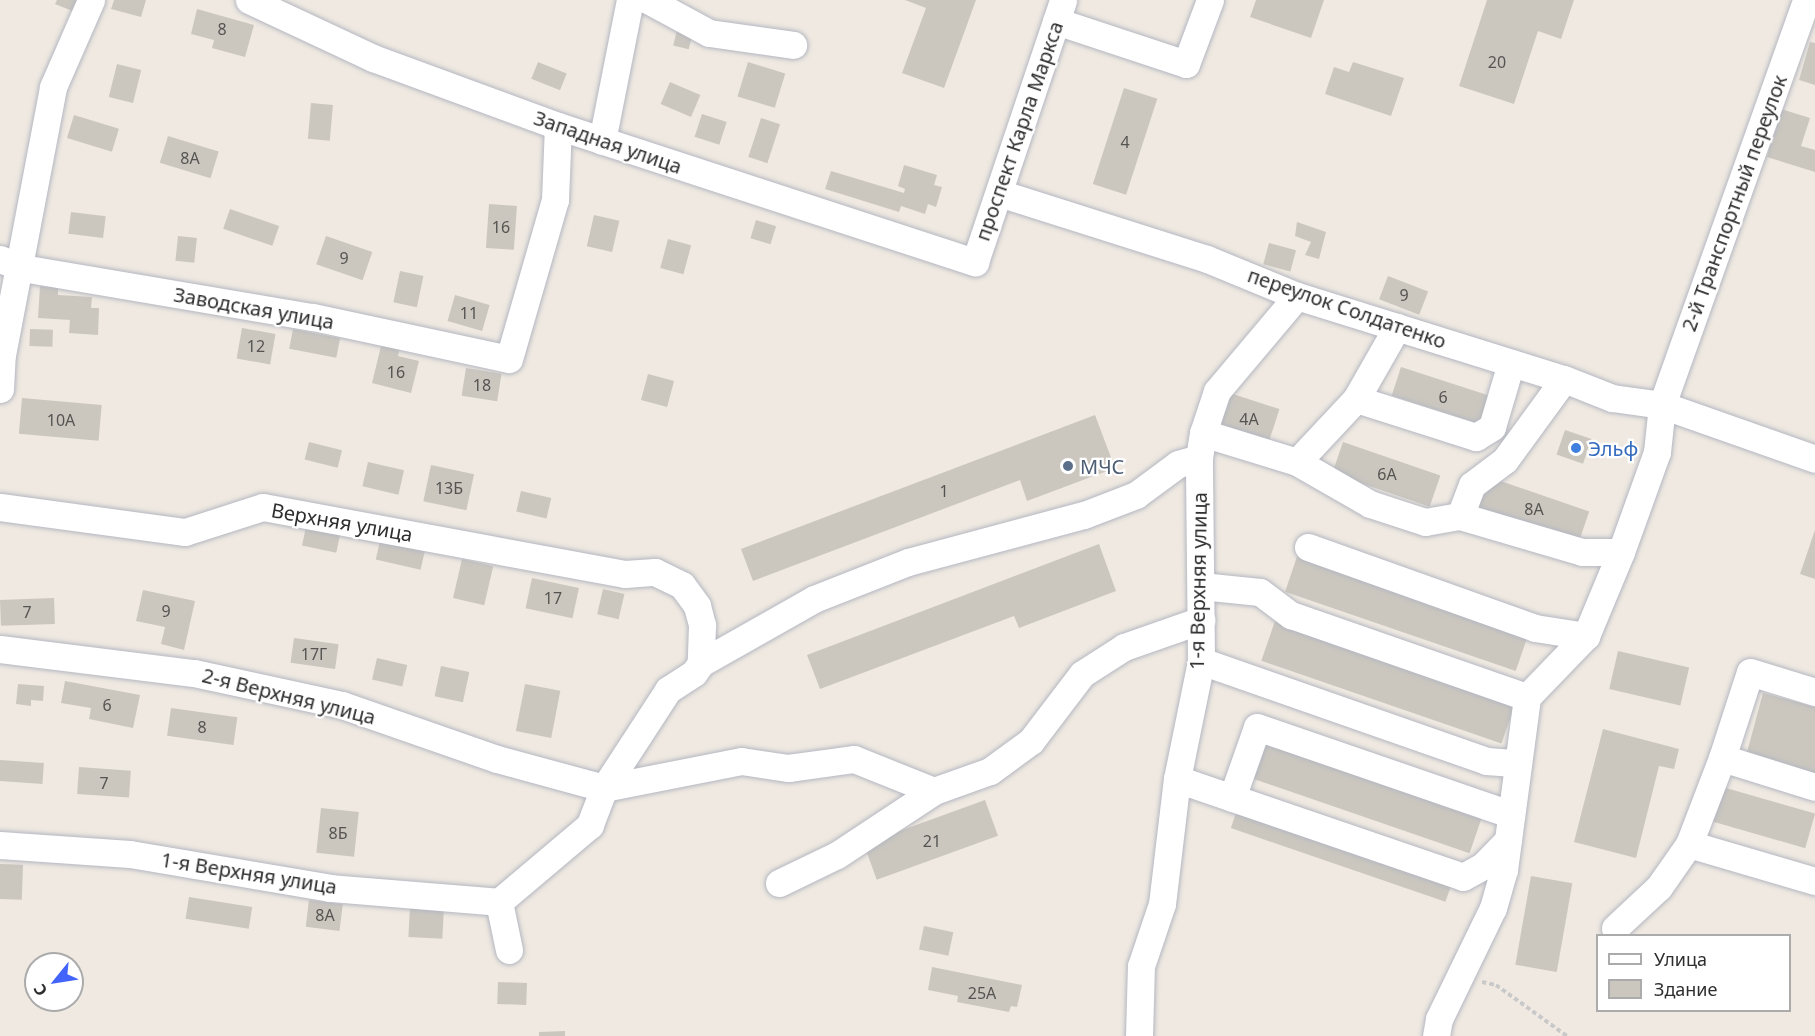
<!DOCTYPE html>
<meta charset="utf-8">
<style>
body{margin:0}
#map{position:relative;width:1815px;height:1036px;overflow:hidden;background:#efe9e1;font-family:"Noto Sans",sans-serif}
div>[style]{position:absolute}
[style*='--x']{left:calc(var(--x)*1px);top:calc(var(--y)*1px);width:calc(var(--w)*1px);rotate:calc(var(--a)*1deg)}
.building>*{inset:0;background:#cbc7bf;transform-origin:0 0}
.path>*{height:4px;margin-top:-2px;transform-origin:0;background:repeating-linear-gradient(90deg,#c9c9c9 0 4.5px,transparent 0 7.5px)}
.roads{filter:drop-shadow(0 0 2px #b4b7c1) drop-shadow(0 0 2px #b4b7c1)}
.minor>*{height:27px;margin:-13.5px;padding:0 13.5px;transform-origin:13.5px;border-radius:13.5px;background:#fff}
.dots>*{width:16px;height:16px;translate:-50% -50%;box-sizing:border-box;border:3px solid #fff;border-radius:50%}
span{translate:-50% -50%;white-space:nowrap;text-align:center;line-height:1.15;-webkit-text-stroke:4.5px #fff;paint-order:stroke}
.number-label{font-size:16px;color:#555452}
.number-label span{-webkit-text-stroke-width:0}
.street-label{font-size:20px;color:#2e2e2e}
.shop-label{font-size:20px;color:#366cbe}
.left{translate:0 -50%;text-align:left}
.service-label{font-size:20px;color:#4e5e75}
.legend{position:absolute;left:1596px;top:934px;width:195px;height:78px;box-sizing:border-box;background:#fff;border:2px solid #ababab;margin:0;padding:8px 10px;list-style:none;font-size:18px;color:#2e2e2e}
.legend li{display:flex;align-items:center;gap:12px;height:30px}
.legend b{width:30px;border:2px solid #ababab}
.north{position:absolute;left:24px;top:952px;width:60px;height:60px;box-sizing:border-box;background:#fff;border:2px solid #ababab;border-radius:50%;rotate:240deg;font-size:16px;font-weight:700;line-height:24px;text-align:center;color:#2e2e2e}
.north::after{content:'';display:block;margin:auto;width:21px;height:27px;background:#4264fb;clip-path:polygon(50% 0,100% 100%,50% 72%,0 100%)}
</style>
<div id="map">
<div class="building">
<i style="clip-path:polygon(57px 0,80px 0,75px 12px,55px 4px)"></i>
<i style="clip-path:polygon(114px 0,146px 0,141px 17px,111px 9px)"></i>
<i style="clip-path:polygon(905px 0,976px 0,944px 88px,902px 73px,926px 8px)"></i>
<i style="clip-path:polygon(1256px 0,1324px 0,1311px 38px,1250px 17px)"></i>
<i style="clip-path:polygon(1487px 0,1574px 0,1561px 39px,1538px 31px,1514px 104px,1459px 86px)"></i>
<i style="clip-path:polygon(197px 9px,254px 25px,245px 57px,212px 48px,214px 40px,191px 34px)"></i>
<i style="left:678px;top:26px;width:16px;height:20px;rotate:14deg"></i>
<i style="clip-path:polygon(1810px 42px,1815px 43px,1815px 85px,1799px 80px)"></i>
<i style="left:538px;top:62px;width:31px;height:18px;rotate:22deg"></i>
<i style="left:748px;top:62px;width:39px;height:36px;rotate:17deg"></i>
<i style="clip-path:polygon(1353px 62px,1404px 78px,1391px 116px,1325px 94px,1334px 67px,1349px 72px)"></i>
<i style="left:117px;top:64px;width:25px;height:34px;rotate:14deg"></i>
<i style="left:670px;top:82px;width:33px;height:24px;rotate:23deg"></i>
<i style="left:1124px;top:88px;width:35px;height:101px;rotate:18deg"></i>
<i style="left:311px;top:103px;width:22px;height:36px;rotate:5deg"></i>
<i style="clip-path:polygon(1781px 109px,1810px 118px,1801px 146px,1815px 150px,1815px 172px,1767px 157px)"></i>
<i style="left:702px;top:114px;width:26px;height:24px;rotate:18deg"></i>
<i style="left:74px;top:115px;width:47px;height:24px;rotate:17deg"></i>
<i style="left:761px;top:118px;width:20px;height:41px;rotate:18deg"></i>
<i style="left:168px;top:136px;width:53px;height:28px;rotate:17deg"></i>
<i style="clip-path:polygon(904px 165px,937px 175px,934px 185px,942px 187px,936px 207px,928px 204px,925px 214px,901px 206px,899px 212px,825px 189px,831px 171px,904px 193px,905px 189px,898px 186px)"></i>
<i style="left:489px;top:204px;width:28px;height:44px;rotate:4deg"></i>
<i style="left:230px;top:209px;width:52px;height:21px;rotate:19deg"></i>
<i style="left:71px;top:212px;width:35px;height:22px;rotate:7deg"></i>
<i style="left:594px;top:215px;width:26px;height:32px;rotate:13deg"></i>
<i style="left:756px;top:220px;width:21px;height:19px;rotate:17deg"></i>
<i style="clip-path:polygon(1297px 222px,1326px 232px,1319px 259px,1305px 255px,1311px 242px,1295px 236px)"></i>
<i style="left:178px;top:236px;width:19px;height:25px;rotate:6deg"></i>
<i style="left:326px;top:236px;width:49px;height:30px;rotate:19deg"></i>
<i style="left:668px;top:239px;width:24px;height:30px;rotate:15deg"></i>
<i style="left:1269px;top:243px;width:28px;height:22px;rotate:15deg"></i>
<i style="left:400px;top:271px;width:24px;height:32px;rotate:12deg"></i>
<i style="left:1388px;top:276px;width:43px;height:25px;rotate:21deg"></i>
<i style="clip-path:polygon(40px 286px,58px 287px,58px 295px,92px 297px,91px 308px,99px 308px,98px 335px,69px 333px,70px 320px,38px 318px)"></i>
<i style="left:455px;top:295px;width:36px;height:27px;rotate:16deg"></i>
<i style="left:242px;top:328px;width:34px;height:31px;rotate:10deg"></i>
<i style="left:30px;top:329px;width:23px;height:17px;rotate:2deg"></i>
<i style="left:293px;top:329px;width:48px;height:20px;rotate:11deg"></i>
<i style="clip-path:polygon(383px 338px,401px 343px,398px 356px,419px 361px,411px 393px,372px 383px)"></i>
<i style="left:1401px;top:367px;width:98px;height:30px;rotate:18deg"></i>
<i style="left:466px;top:368px;width:36px;height:28px;rotate:9deg"></i>
<i style="left:648px;top:374px;width:27px;height:27px;rotate:15deg"></i>
<i style="left:1230px;top:393px;width:52px;height:38px;rotate:18deg"></i>
<i style="left:22px;top:398px;width:80px;height:36px;rotate:5deg"></i>
<i style="clip-path:polygon(1095px 415px,1115px 468px,1027px 501px,1020px 480px,753px 581px,741px 549px)"></i>
<i style="left:1565px;top:430px;width:28px;height:26px;rotate:19deg"></i>
<i style="left:309px;top:442px;width:34px;height:18px;rotate:14deg"></i>
<i style="left:1343px;top:442px;width:103px;height:33px;rotate:19deg"></i>
<i style="left:368px;top:462px;width:37px;height:25px;rotate:13deg"></i>
<i style="left:431px;top:465px;width:44px;height:37px;rotate:12deg"></i>
<i style="left:1489px;top:477px;width:106px;height:32px;rotate:19deg"></i>
<i style="left:521px;top:491px;width:31px;height:21px;rotate:13deg"></i>
<i style="left:307px;top:522px;width:35px;height:24px;rotate:12deg"></i>
<i style="clip-path:polygon(1815px 530px,1815px 579px,1800px 574px)"></i>
<i style="left:380px;top:541px;width:46px;height:19px;rotate:13deg"></i>
<i style="clip-path:polygon(1099px 544px,1116px 591px,1019px 628px,1014px 616px,820px 689px,807px 655px)"></i>
<i style="left:1299px;top:551px;width:244px;height:43px;rotate:19deg"></i>
<i style="left:462px;top:559px;width:32px;height:40px;rotate:13deg"></i>
<i style="left:532px;top:578px;width:48px;height:31px;rotate:12deg"></i>
<i style="left:603px;top:589px;width:22px;height:26px;rotate:13deg"></i>
<i style="clip-path:polygon(143px 590px,195px 601px,184px 650px,161px 644px,165px 627px,136px 621px)"></i>
<i style="left:54px;top:598px;width:26px;height:54px;rotate:88deg"></i>
<i style="left:1275px;top:621px;width:254px;height:42px;rotate:19deg"></i>
<i style="left:294px;top:638px;width:45px;height:25px;rotate:8deg"></i>
<i style="left:1618px;top:651px;width:73px;height:39px;rotate:13deg"></i>
<i style="left:377px;top:658px;width:31px;height:22px;rotate:13deg"></i>
<i style="left:441px;top:666px;width:29px;height:31px;rotate:12deg"></i>
<i style="clip-path:polygon(65px 681px,140px 695px,133px 728px,89px 719px,91px 708px,61px 703px)"></i>
<i style="clip-path:polygon(18px 684px,44px 686px,43px 701px,31px 700px,31px 706px,16px 704px)"></i>
<i style="left:525px;top:684px;width:36px;height:48px;rotate:11deg"></i>
<i style="clip-path:polygon(1763px 693px,1815px 707px,1815px 775px,1746px 756px)"></i>
<i style="left:171px;top:708px;width:67px;height:28px;rotate:8deg"></i>
<i style="clip-path:polygon(1603px 729px,1679px 749px,1674px 769px,1659px 766px,1636px 858px,1574px 842px)"></i>
<i style="left:1261px;top:737px;width:235px;height:42px;rotate:19deg"></i>
<i style="left:0;top:760px;width:44px;height:21px;rotate:4deg"></i>
<i style="left:79px;top:767px;width:52px;height:27px;rotate:4deg"></i>
<i style="left:1719px;top:786px;width:100px;height:36px;rotate:16deg"></i>
<i style="left:985px;top:800px;width:38px;height:129px;rotate:70deg"></i>
<i style="left:321px;top:808px;width:38px;height:45px;rotate:6deg"></i>
<i style="left:1237px;top:810px;width:227px;height:19px;rotate:19deg"></i>
<i style="left:0;top:864px;width:23px;height:35px;rotate:2deg"></i>
<i style="left:1531px;top:876px;width:42px;height:90px;rotate:10deg"></i>
<i style="left:189px;top:897px;width:64px;height:22px;rotate:9deg"></i>
<i style="left:309px;top:900px;width:34px;height:27px;rotate:7deg"></i>
<i style="left:410px;top:906px;width:34px;height:31px;rotate:3deg"></i>
<i style="left:924px;top:926px;width:30px;height:24px;rotate:12deg"></i>
<i style="clip-path:polygon(932px 967px,1022px 985px,1017px 1007px,1011px 1006px,1009px 1012px,957px 1002px,958px 996px,928px 990px)"></i>
<i style="left:498px;top:982px;width:29px;height:22px;rotate:2deg"></i>
<i style="clip-path:polygon(565px 1031px,565px 1036px,539px 1036px,539px 1032px)"></i>
</div>
<div class="path">
<i style="--x:1482;--y:982;--w:14;--a:12"></i>
<i style="--x:1496;--y:985;--w:87;--a:35.7"></i>
</div>
<div class="roads">
<div class="minor">
<i style="--x:249;--y:0;--w:137;--a:25.1"></i>
<i style="--x:373;--y:58;--w:197;--a:20.2"></i>
<i style="--x:558;--y:126;--w:439;--a:18.1"></i>
<i style="--x:975;--y:262;--w:276;--a:-71.4"></i>
<i style="--x:648;--y:0;--w:69;--a:28.4"></i>
<i style="--x:709;--y:33;--w:85;--a:8.1"></i>
<i style="--x:1056;--y:21;--w:137;--a:18.3"></i>
<i style="--x:1186;--y:64;--w:68;--a:-69.4"></i>
<i style="--x:602;--y:141;--w:144;--a:-78.8"></i>
<i style="--x:999;--y:193;--w:218;--a:17.6"></i>
<i style="--x:1207;--y:259;--w:97;--a:22.3"></i>
<i style="--x:1297;--y:296;--w:280;--a:17.3"></i>
<i style="--x:1564;--y:379;--w:52;--a:21.6"></i>
<i style="--x:1612;--y:398;--w:50;--a:8"></i>
<i style="--x:1662;--y:405;--w:162;--a:19.4"></i>
<i style="--x:0;--y:259;--w:24;--a:22"></i>
<i style="--x:22;--y:268;--w:295;--a:9.6"></i>
<i style="--x:313;--y:317;--w:200;--a:12.1"></i>
<i style="--x:509;--y:359;--w:166;--a:-73.9"></i>
<i style="--x:555;--y:200;--w:74;--a:-87.7"></i>
<i style="--x:0;--y:389;--w:34;--a:-87"></i>
<i style="--x:2;--y:355;--w:273;--a:-79.2"></i>
<i style="--x:53;--y:87;--w:95;--a:-66.4"></i>
<i style="--x:1356;--y:399;--w:126;--a:17.6"></i>
<i style="--x:1476;--y:437;--w:19;--a:-32"></i>
<i style="--x:1492;--y:427;--w:67;--a:-73.5"></i>
<i style="--x:1203;--y:433;--w:98;--a:17.1"></i>
<i style="--x:1297;--y:462;--w:84;--a:29.9"></i>
<i style="--x:1370;--y:504;--w:58;--a:18.1"></i>
<i style="--x:1425;--y:522;--w:36;--a:-10"></i>
<i style="--x:1460;--y:516;--w:127;--a:16.4"></i>
<i style="--x:1582;--y:552;--w:39;--a:0"></i>
<i style="--x:1297;--y:462;--w:86;--a:-46.9"></i>
<i style="--x:1356;--y:399;--w:83;--a:-60.3"></i>
<i style="--x:0;--y:507;--w:187;--a:7.7"></i>
<i style="--x:185;--y:532;--w:82;--a:-17.8"></i>
<i style="--x:263;--y:507;--w:368;--a:10.5"></i>
<i style="--x:625;--y:574;--w:30;--a:-4"></i>
<i style="--x:655;--y:572;--w:30;--a:26"></i>
<i style="--x:682;--y:585;--w:26;--a:54"></i>
<i style="--x:697;--y:606;--w:20;--a:75"></i>
<i style="--x:702;--y:625;--w:38;--a:92"></i>
<i style="--x:701;--y:663;--w:12;--a:125"></i>
<i style="--x:694;--y:673;--w:31;--a:147"></i>
<i style="--x:668;--y:690;--w:117;--a:123.1"></i>
<i style="--x:604;--y:788;--w:40;--a:111"></i>
<i style="--x:590;--y:825;--w:119;--a:139.8"></i>
<i style="--x:499;--y:902;--w:49;--a:78.2"></i>
<i style="--x:1460;--y:516;--w:33;--a:-69"></i>
<i style="--x:1472;--y:485;--w:41;--a:-37.1"></i>
<i style="--x:1505;--y:460;--w:100;--a:-53.9"></i>
<i style="--x:1308;--y:547;--w:241;--a:19.6"></i>
<i style="--x:1535;--y:628;--w:52;--a:8.9"></i>
<i style="--x:1201;--y:586;--w:59;--a:5.8"></i>
<i style="--x:1260;--y:592;--w:39;--a:37"></i>
<i style="--x:1291;--y:615;--w:250;--a:19.2"></i>
<i style="--x:0;--y:649;--w:195;--a:7.1"></i>
<i style="--x:194;--y:673;--w:151;--a:12.2"></i>
<i style="--x:342;--y:705;--w:164;--a:19.2"></i>
<i style="--x:497;--y:759;--w:111;--a:15.2"></i>
<i style="--x:604;--y:788;--w:140;--a:-11.1"></i>
<i style="--x:741;--y:761;--w:48;--a:8.5"></i>
<i style="--x:788;--y:768;--w:67;--a:-7.8"></i>
<i style="--x:854;--y:759;--w:86;--a:21.8"></i>
<i style="--x:1201;--y:661;--w:302;--a:19.3"></i>
<i style="--x:1486;--y:761;--w:31;--a:4"></i>
<i style="--x:701;--y:663;--w:130;--a:-29.5"></i>
<i style="--x:814;--y:599;--w:101;--a:-21.5"></i>
<i style="--x:908;--y:562;--w:182;--a:-15"></i>
<i style="--x:1084;--y:515;--w:56;--a:-21"></i>
<i style="--x:1136;--y:495;--w:52;--a:-36.4"></i>
<i style="--x:1178;--y:464;--w:22;--a:-16"></i>
<i style="--x:1722;--y:758;--w:90;--a:-72"></i>
<i style="--x:1750;--y:672;--w:68;--a:17.1"></i>
<i style="--x:1177;--y:779;--w:302;--a:18.9"></i>
<i style="--x:1463;--y:877;--w:23;--a:-29"></i>
<i style="--x:1483;--y:866;--w:36;--a:-46"></i>
<i style="--x:1232;--y:798;--w:75;--a:-70.6"></i>
<i style="--x:1257;--y:727;--w:268;--a:19"></i>
<i style="--x:1689;--y:844;--w:131;--a:16.4"></i>
<i style="--x:0;--y:845;--w:130;--a:4"></i>
<i style="--x:130;--y:854;--w:203;--a:9.6"></i>
<i style="--x:330;--y:888;--w:170;--a:4.7"></i>
<i style="--x:779;--y:883;--w:64;--a:-25.8"></i>
<i style="--x:837;--y:855;--w:116;--a:-33.4"></i>
<i style="--x:934;--y:791;--w:59;--a:-19.7"></i>
<i style="--x:990;--y:771;--w:51;--a:-36.2"></i>
<i style="--x:1031;--y:741;--w:84;--a:-52.7"></i>
<i style="--x:1082;--y:674;--w:50;--a:-32.7"></i>
<i style="--x:1124;--y:647;--w:82;--a:-19.3"></i>
<i style="--x:1615;--y:928;--w:60;--a:-43"></i>
<i style="--x:1659;--y:887;--w:52;--a:-55.1"></i>
<i style="--x:1689;--y:844;--w:92;--a:-69"></i>
<i style="--x:1722;--y:758;--w:97;--a:17.3"></i>
<i style="--x:1139;--y:1036;--w:70;--a:-88.4"></i>
<i style="--x:1141;--y:966;--w:65;--a:-71.3"></i>
<i style="--x:1162;--y:904;--w:126;--a:-83.2"></i>
<i style="--x:1177;--y:779;--w:120;--a:-78.5"></i>
<i style="--x:1201;--y:661;--w:203;--a:-90.6"></i>
<i style="--x:1199;--y:458;--w:25;--a:-81"></i>
<i style="--x:1203;--y:433;--w:44;--a:-71.6"></i>
<i style="--x:1217;--y:391;--w:124;--a:-49.9"></i>
<i style="--x:1436;--y:1036;--w:17;--a:-80"></i>
<i style="--x:1439;--y:1019;--w:123;--a:-64.1"></i>
<i style="--x:1493;--y:908;--w:40;--a:-74"></i>
<i style="--x:1504;--y:870;--w:175;--a:-82.4"></i>
<i style="--x:1527;--y:697;--w:85;--a:-46"></i>
<i style="--x:1586;--y:636;--w:91;--a:-67.4"></i>
<i style="--x:1621;--y:552;--w:106;--a:-70.2"></i>
<i style="--x:1657;--y:452;--w:47;--a:-83.9"></i>
<i style="--x:1662;--y:405;--w:430;--a:-70.4"></i>
</div>
</div>
<div class="dots">
<i style="left:1576px;top:448px;background:#3f7fe0"></i>
<i style="left:1068px;top:466px;background:#5c6f8a"></i>
</div>
<div class="number-label">
<span style="left:222px;top:29px">8</span>
<span style="left:1497px;top:62px">20</span>
<span style="left:1125px;top:142px">4</span>
<span style="left:190px;top:158px">8А</span>
<span style="left:501px;top:227px">16</span>
<span style="left:344px;top:258px">9</span>
<span style="left:1404px;top:295px">9</span>
<span style="left:469px;top:313px">11</span>
<span style="left:256px;top:346px">12</span>
<span style="left:396px;top:372px">16</span>
<span style="left:482px;top:385px">18</span>
<span style="left:1443px;top:397px">6</span>
<span style="left:1249px;top:419px">4А</span>
<span style="left:61px;top:420px">10А</span>
<span style="left:1387px;top:474px">6А</span>
<span style="left:449px;top:488px">13Б</span>
<span style="left:944px;top:491px">1</span>
<span style="left:1534px;top:509px">8А</span>
<span style="left:553px;top:598px">17</span>
<span style="left:166px;top:611px">9</span>
<span style="left:27px;top:612px">7</span>
<span style="left:314px;top:654px">17Г</span>
<span style="left:107px;top:705px">6</span>
<span style="left:202px;top:727px">8</span>
<span style="left:104px;top:783px">7</span>
<span style="left:338px;top:833px">8Б</span>
<span style="left:932px;top:841px">21</span>
<span style="left:325px;top:915px">8А</span>
<span style="left:982px;top:993px">25А</span>
</div>
<div class="street-label">
<span style="left:1019px;top:131px;rotate:-71deg">проспект Карла Маркса</span>
<span style="left:608px;top:142px;rotate:19deg">Западная улица</span>
<span style="left:1734px;top:203px;rotate:-70deg">2-й Транспортный переулок</span>
<span style="left:254px;top:308px;rotate:10deg">Заводская улица</span>
<span style="left:1347px;top:308px;rotate:19deg">переулок Солдатенко</span>
<span style="left:342px;top:522px;rotate:10deg">Верхняя улица</span>
<span style="left:1198px;top:581px;rotate:-89deg">1-я Верхняя улица</span>
<span style="left:289px;top:696px;rotate:14deg">2-я Верхняя улица</span>
<span style="left:249px;top:873px;rotate:9deg">1-я Верхняя улица</span>
</div>
<div class="shop-label">
<span class="left" style="left:1588px;top:448px">Эльф</span>
</div>
<div class="service-label">
<span class="left" style="left:1080px;top:466px">МЧС</span>
</div>
<ul class="legend">
<li><b style="height:8px;background:#fff"></b>Улица</li>
<li><b style="height:16px;background:#cbc7bf"></b>Здание</li>
</ul>
<div class="north">С</div>
</div>
